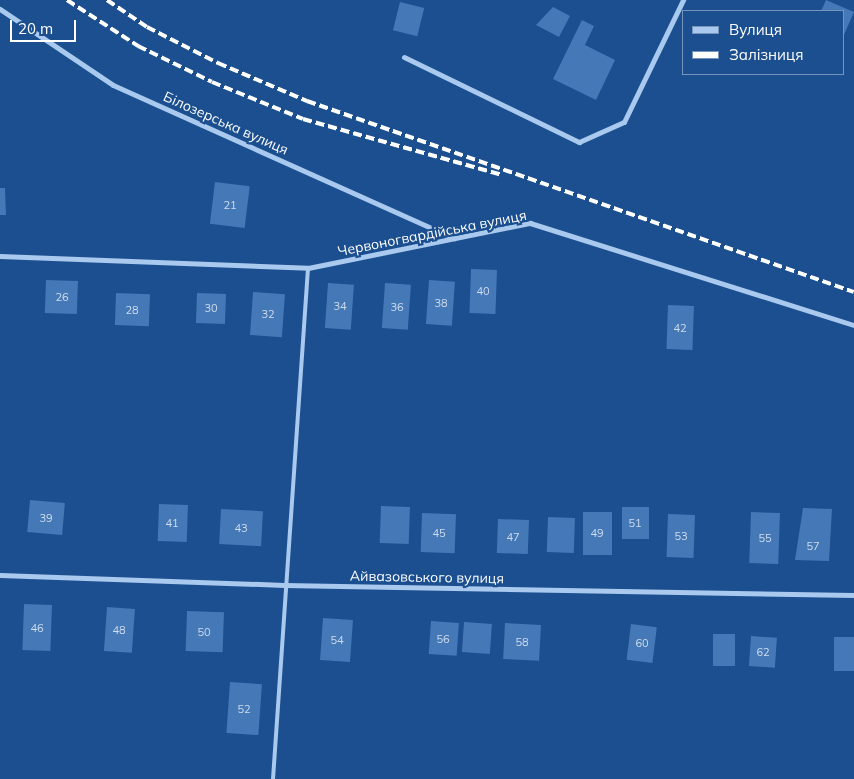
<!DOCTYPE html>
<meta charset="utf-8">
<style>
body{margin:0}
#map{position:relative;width:854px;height:779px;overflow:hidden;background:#1b4f8f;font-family:Mulish,sans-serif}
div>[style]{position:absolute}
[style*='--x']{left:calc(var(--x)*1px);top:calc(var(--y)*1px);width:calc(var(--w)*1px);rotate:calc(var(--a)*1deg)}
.building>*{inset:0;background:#4478b7;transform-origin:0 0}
.lane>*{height:4px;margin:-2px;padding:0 2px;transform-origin:2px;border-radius:2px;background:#a9c9ee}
.street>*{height:5px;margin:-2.5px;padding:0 2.5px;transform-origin:2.5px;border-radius:2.5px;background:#a9c9ee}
.rail>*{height:4px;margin-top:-2px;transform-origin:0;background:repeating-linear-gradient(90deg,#fff 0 9px,transparent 0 13px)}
span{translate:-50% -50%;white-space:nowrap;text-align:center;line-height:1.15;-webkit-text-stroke:4.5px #1b4f8f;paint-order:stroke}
.number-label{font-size:11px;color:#d0dded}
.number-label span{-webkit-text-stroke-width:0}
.street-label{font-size:14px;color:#fff}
.legend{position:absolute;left:682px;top:10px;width:162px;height:65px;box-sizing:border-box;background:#1b4f8f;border:1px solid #7695bc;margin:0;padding:6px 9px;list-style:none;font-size:15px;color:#fff}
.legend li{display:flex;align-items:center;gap:10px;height:25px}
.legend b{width:25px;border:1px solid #7695bc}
.scale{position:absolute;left:10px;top:20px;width:66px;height:22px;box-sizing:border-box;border:2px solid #fff;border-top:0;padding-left:6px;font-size:15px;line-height:18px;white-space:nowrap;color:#fff;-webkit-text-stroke:4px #1b4f8f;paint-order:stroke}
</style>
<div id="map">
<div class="building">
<i style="clip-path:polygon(826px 0,854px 12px,843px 37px,843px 11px,821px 11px)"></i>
<i style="left:400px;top:2px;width:25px;height:29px;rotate:14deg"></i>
<i style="clip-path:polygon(553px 7px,570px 16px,559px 37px,536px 25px)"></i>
<i style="clip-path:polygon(582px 20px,594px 26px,585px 45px,615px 60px,596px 100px,553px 79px)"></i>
<i style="left:215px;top:182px;width:35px;height:42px;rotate:7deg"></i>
<i style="clip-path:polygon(0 188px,5px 188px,6px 215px,0 215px)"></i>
<i style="left:471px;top:269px;width:26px;height:44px;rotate:2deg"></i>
<i style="left:46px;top:280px;width:32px;height:33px;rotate:2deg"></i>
<i style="left:429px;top:280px;width:26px;height:44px;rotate:4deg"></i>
<i style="left:328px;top:283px;width:26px;height:45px;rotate:4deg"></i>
<i style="left:385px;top:283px;width:26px;height:45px;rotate:4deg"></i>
<i style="left:253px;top:292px;width:32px;height:43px;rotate:4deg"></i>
<i style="left:116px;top:293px;width:34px;height:32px;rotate:2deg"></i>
<i style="left:197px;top:293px;width:29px;height:30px;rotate:2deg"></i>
<i style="left:668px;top:305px;width:26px;height:44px;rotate:2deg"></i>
<i style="left:30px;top:500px;width:35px;height:32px;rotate:5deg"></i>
<i style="left:159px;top:504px;width:29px;height:37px;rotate:2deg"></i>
<i style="left:381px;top:506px;width:29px;height:37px;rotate:2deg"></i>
<i style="left:622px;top:507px;width:27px;height:32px"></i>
<i style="clip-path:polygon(803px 508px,832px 509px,829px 561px,795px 560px)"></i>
<i style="left:221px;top:509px;width:42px;height:35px;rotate:3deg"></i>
<i style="left:583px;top:512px;width:29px;height:43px"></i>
<i style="left:751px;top:512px;width:29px;height:51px;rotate:2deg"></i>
<i style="left:422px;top:513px;width:34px;height:39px;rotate:2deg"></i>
<i style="left:668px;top:514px;width:27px;height:43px;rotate:2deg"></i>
<i style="left:548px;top:517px;width:27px;height:35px;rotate:2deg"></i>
<i style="left:498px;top:519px;width:31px;height:34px;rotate:2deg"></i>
<i style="left:24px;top:604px;width:28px;height:46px;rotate:2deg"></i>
<i style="left:107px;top:607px;width:28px;height:44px;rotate:4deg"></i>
<i style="left:187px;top:611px;width:37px;height:40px;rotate:2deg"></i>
<i style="left:323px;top:618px;width:30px;height:42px;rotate:4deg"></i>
<i style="left:431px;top:621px;width:28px;height:33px;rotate:4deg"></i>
<i style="left:464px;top:622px;width:28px;height:30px;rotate:4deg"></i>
<i style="left:505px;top:623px;width:36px;height:36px;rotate:3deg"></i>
<i style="left:631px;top:624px;width:26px;height:36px;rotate:7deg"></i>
<i style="left:713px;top:634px;width:22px;height:32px"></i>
<i style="left:751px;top:636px;width:26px;height:30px;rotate:4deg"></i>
<i style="left:834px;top:637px;width:20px;height:34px"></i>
<i style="left:230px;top:682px;width:32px;height:51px;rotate:4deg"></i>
</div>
<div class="lane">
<i style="--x:273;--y:779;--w:512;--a:-86.08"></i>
</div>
<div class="street">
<i style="--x:0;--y:9;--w:136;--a:33.9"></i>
<i style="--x:113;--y:85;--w:374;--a:24.2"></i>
<i style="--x:404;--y:57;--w:195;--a:25.9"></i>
<i style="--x:579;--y:142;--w:49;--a:-24"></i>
<i style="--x:624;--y:122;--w:136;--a:-64.2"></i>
<i style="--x:0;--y:256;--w:308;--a:2.2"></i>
<i style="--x:308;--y:268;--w:227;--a:-11.5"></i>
<i style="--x:530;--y:223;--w:340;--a:17.5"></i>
<i style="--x:0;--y:575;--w:284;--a:2"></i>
<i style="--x:284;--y:585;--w:570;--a:1.01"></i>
</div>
<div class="rail">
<i style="--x:67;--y:0;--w:85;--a:32.9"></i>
<i style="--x:138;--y:46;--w:82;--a:25.9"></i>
<i style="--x:212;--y:82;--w:98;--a:22.1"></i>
<i style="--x:303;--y:119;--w:207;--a:15.7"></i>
<i style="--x:107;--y:0;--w:48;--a:34"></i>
<i style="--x:147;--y:27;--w:80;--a:26.9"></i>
<i style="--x:218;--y:63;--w:97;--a:23.1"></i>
<i style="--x:307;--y:101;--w:579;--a:19.25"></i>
</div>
<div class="number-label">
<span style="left:230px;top:205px">21</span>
<span style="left:483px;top:291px">40</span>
<span style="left:62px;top:297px">26</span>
<span style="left:441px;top:303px">38</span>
<span style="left:340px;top:306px">34</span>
<span style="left:397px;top:307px">36</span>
<span style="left:211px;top:308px">30</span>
<span style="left:132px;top:310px">28</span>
<span style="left:268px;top:314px">32</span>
<span style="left:680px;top:328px">42</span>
<span style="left:46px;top:518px">39</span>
<span style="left:172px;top:523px">41</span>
<span style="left:635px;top:523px">51</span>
<span style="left:241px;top:528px">43</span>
<span style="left:439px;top:533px">45</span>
<span style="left:597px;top:533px">49</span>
<span style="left:681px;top:536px">53</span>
<span style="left:513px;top:537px">47</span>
<span style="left:765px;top:538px">55</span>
<span style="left:813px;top:546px">57</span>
<span style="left:37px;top:628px">46</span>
<span style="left:119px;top:630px">48</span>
<span style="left:204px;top:632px">50</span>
<span style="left:443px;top:639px">56</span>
<span style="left:337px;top:640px">54</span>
<span style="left:522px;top:642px">58</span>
<span style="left:642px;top:643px">60</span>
<span style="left:763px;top:652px">62</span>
<span style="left:244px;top:709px">52</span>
</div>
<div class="street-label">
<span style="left:226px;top:123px;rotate:24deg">Білозерська вулиця</span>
<span style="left:432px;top:233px;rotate:-11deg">Червоногвардійська вулиця</span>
<span style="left:427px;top:577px;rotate:1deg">Айвазовського вулиця</span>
</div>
<ul class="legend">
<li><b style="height:6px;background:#a9c9ee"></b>Вулиця</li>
<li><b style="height:6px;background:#fff"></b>Залізниця</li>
</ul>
<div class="scale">20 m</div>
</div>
